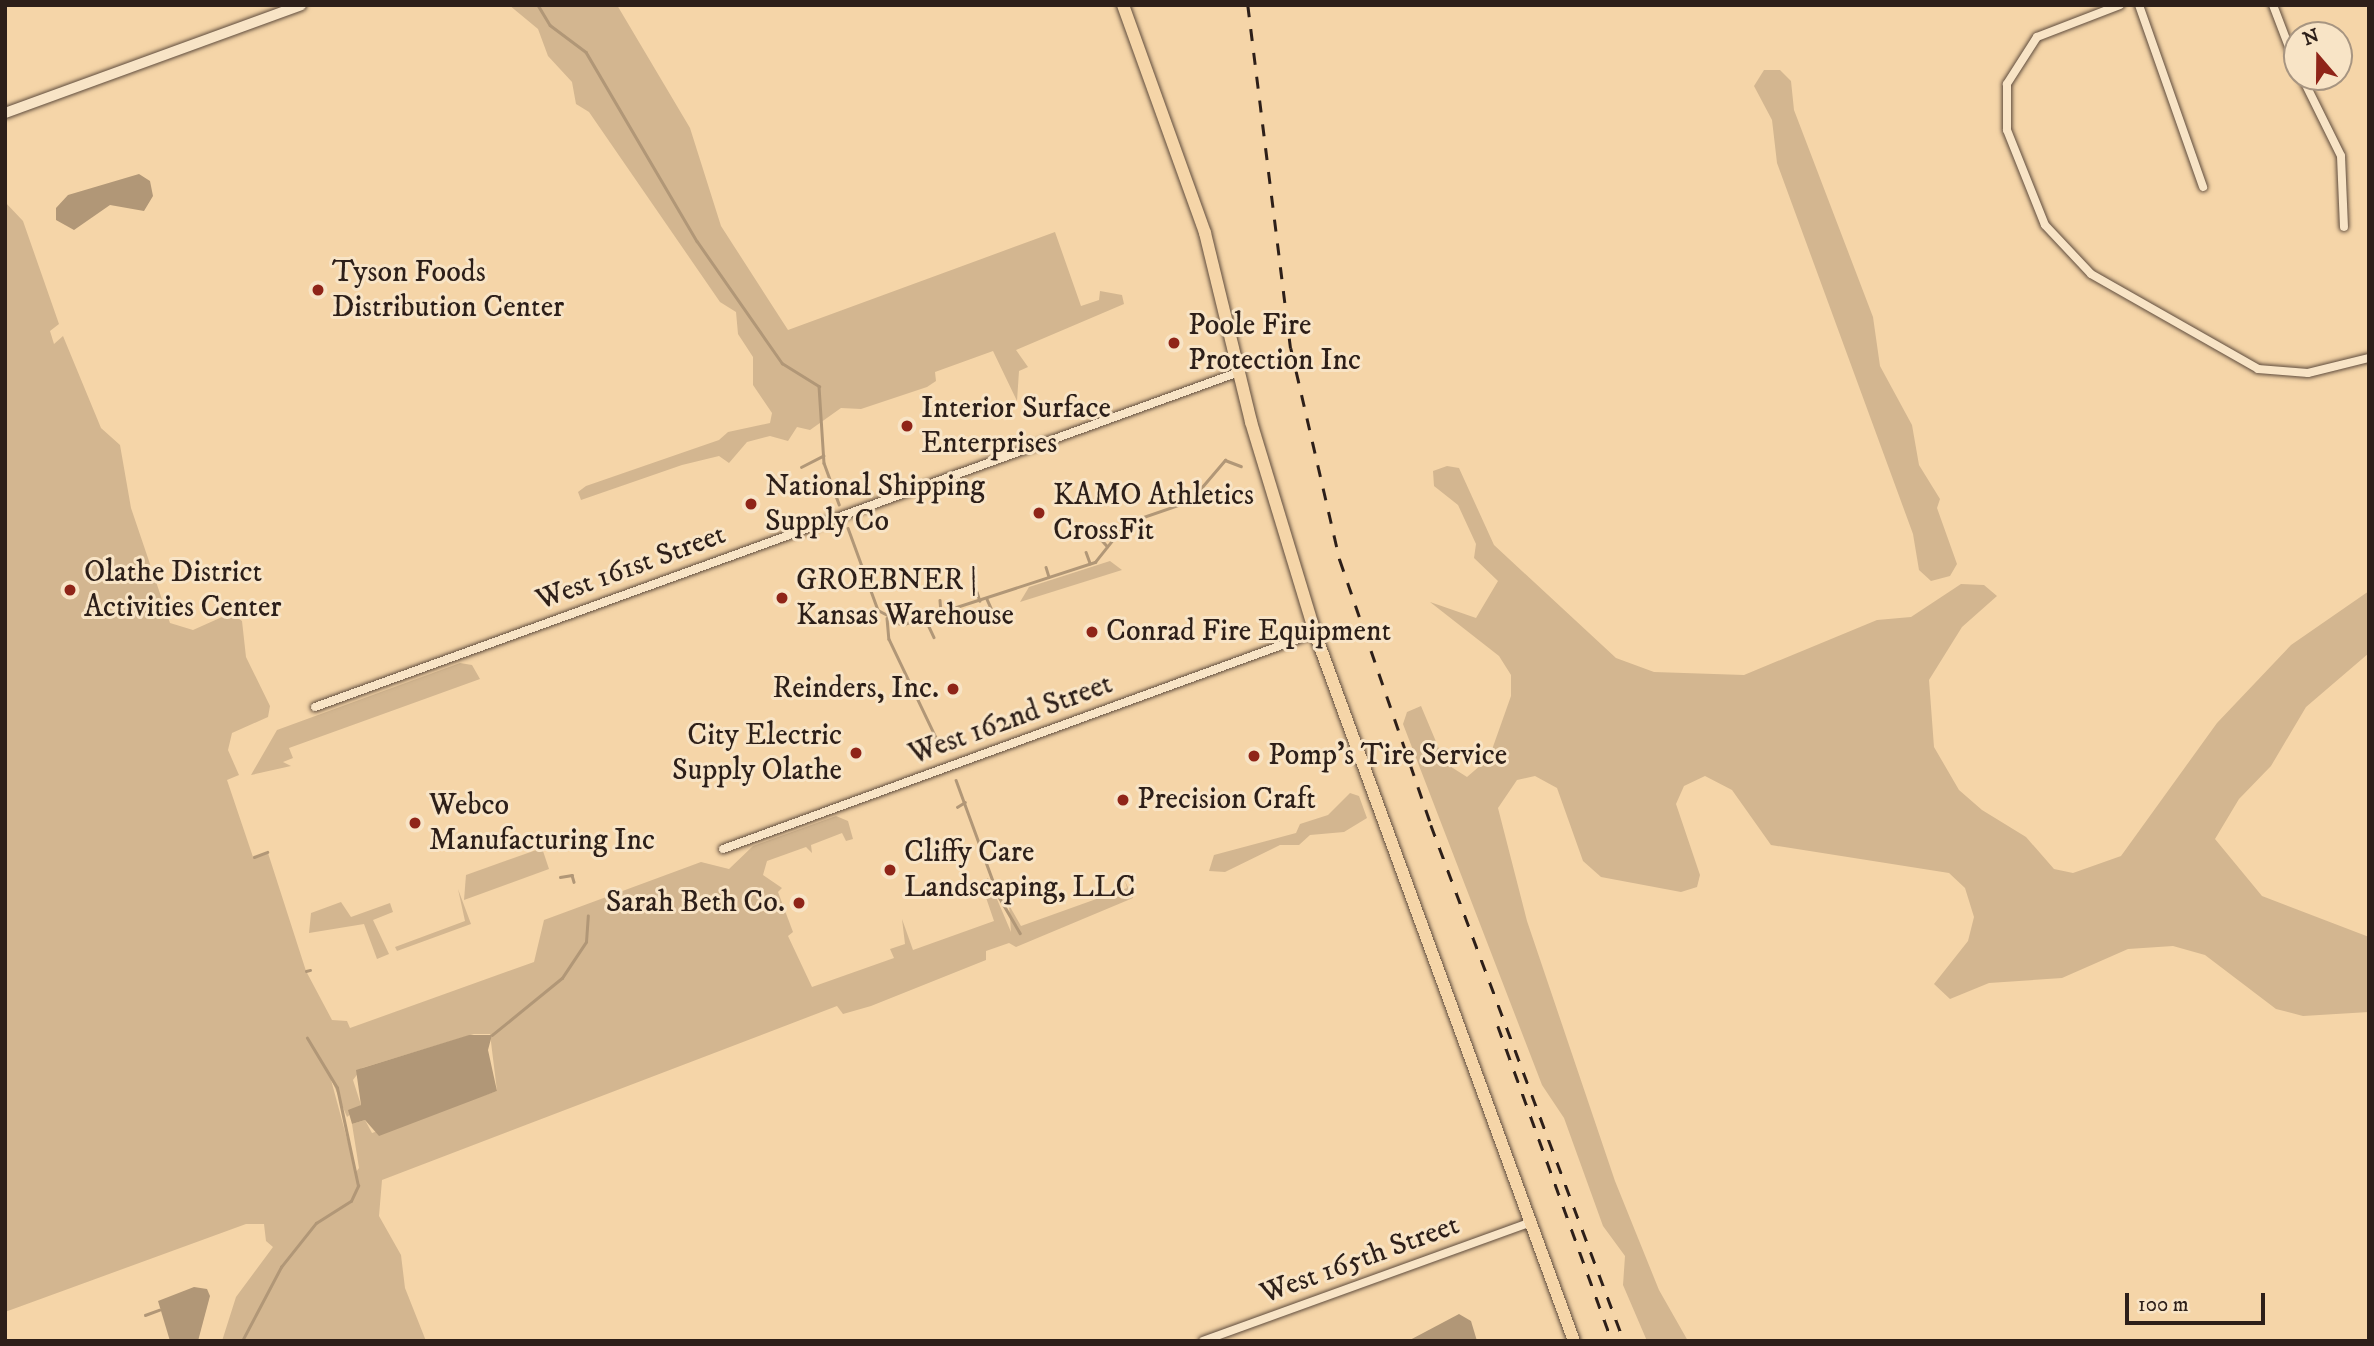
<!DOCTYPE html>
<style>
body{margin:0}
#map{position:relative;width:2374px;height:1346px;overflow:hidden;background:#f5d5a8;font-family:"IM FELL DW Pica",serif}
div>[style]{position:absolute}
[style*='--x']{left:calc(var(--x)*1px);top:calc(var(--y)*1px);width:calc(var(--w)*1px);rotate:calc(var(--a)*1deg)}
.green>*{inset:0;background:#d3b690}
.water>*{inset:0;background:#b19777}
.stream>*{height:2.5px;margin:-1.25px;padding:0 1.25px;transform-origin:1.25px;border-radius:1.25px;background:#b19777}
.roads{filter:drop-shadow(0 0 2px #5f4c3d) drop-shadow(0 0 2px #5f4c3d)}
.minor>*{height:8px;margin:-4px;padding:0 4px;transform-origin:4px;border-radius:4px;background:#f8e4c6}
.tertiary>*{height:10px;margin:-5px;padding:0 5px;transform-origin:5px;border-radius:5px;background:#f8e4c6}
.trunk>*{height:12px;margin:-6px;padding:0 6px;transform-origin:6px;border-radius:6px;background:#f5d5a8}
.rail>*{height:2.5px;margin-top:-1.25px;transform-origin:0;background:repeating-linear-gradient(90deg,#2d1f19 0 12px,transparent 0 24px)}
.dots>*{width:19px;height:19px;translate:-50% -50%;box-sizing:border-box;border:4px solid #f8e4c6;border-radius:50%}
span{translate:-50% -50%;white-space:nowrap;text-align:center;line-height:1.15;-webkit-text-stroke:6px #f8e4c6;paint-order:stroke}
.poi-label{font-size:30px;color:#2d1f19}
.left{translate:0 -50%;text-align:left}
.right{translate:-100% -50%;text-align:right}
.street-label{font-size:30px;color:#2d1f19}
.frame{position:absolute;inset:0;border:7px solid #2d1f19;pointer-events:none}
.north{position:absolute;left:2283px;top:21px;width:70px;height:70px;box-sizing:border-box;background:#f8e4c6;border:2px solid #a79581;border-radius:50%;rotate:340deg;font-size:19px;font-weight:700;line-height:28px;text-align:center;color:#2d1f19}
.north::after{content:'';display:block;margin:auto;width:24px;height:32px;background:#8f2418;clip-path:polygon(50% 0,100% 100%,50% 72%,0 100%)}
.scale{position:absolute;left:2125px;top:1293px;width:140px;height:32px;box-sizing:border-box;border:4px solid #2d1f19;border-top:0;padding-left:9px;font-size:21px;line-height:24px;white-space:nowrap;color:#2d1f19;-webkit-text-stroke:5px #f8e4c6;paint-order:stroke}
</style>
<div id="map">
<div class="green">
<i style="clip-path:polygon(509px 5px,617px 5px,690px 128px,721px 226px,788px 330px,1055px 232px,1081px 306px,1099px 300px,1100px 291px,1122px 295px,1124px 304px,1016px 350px,1028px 367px,1019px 371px,1017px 401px,993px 351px,935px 372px,936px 381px,927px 387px,861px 409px,841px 408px,810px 430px,797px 427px,788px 441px,770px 436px,747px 442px,729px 463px,719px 456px,682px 465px,581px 500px,578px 492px,586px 486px,719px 440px,728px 432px,770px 423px,772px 413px,753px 385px,753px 357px,738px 334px,736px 312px,720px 302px,589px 112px,576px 104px,572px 82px,548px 56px,538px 29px)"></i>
<i style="clip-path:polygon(1764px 70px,1780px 70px,1791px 81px,1794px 110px,1873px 317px,1880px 366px,1912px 425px,1919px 465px,1940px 499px,1937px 508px,1957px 564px,1950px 576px,1931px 581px,1919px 570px,1913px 534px,1777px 163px,1772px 120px,1754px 86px)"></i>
<i style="clip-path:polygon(evenodd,5px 202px,23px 221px,59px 324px,50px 331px,54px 344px,63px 336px,101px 428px,120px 445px,131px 508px,170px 623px,193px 630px,231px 613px,242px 621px,246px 657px,270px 706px,268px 717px,232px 733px,228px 750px,239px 775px,227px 780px,253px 857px,268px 853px,306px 971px,332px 1020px,347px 1021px,350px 1028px,534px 962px,544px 920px,701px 862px,729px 869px,753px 846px,836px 816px,848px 821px,853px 839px,846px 841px,842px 833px,811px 845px,812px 853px,806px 847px,767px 861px,763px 875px,782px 888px,778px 892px,793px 932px,788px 936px,812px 987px,894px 958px,890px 949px,905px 944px,902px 919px,913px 950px,994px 921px,981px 883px,988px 878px,1011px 932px,1009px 905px,1021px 926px,1127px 888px,1125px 881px,1133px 898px,1016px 947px,1009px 943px,986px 951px,986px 960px,871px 1006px,843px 1014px,837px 1006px,382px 1180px,379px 1216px,401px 1255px,405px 1288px,426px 1341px,222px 1341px,236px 1297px,273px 1247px,266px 1241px,264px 1224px,246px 1224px,5px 1312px,5px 202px,474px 1034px,490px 1034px,497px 1091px,372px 1133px,365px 1120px,352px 1124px,359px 1168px,356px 1172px,330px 1076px,347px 1117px,361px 1105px,353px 1080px,362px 1068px,474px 1034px)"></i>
<i style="clip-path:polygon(1447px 466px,1459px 468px,1494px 545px,1616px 658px,1654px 672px,1744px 675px,1877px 620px,1911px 617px,1961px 584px,1984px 585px,1997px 596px,1962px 627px,1929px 680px,1934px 747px,1959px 790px,1982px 810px,2026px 837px,2054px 869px,2073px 873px,2121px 856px,2217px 723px,2291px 645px,2369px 591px,2369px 653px,2306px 707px,2271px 766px,2239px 799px,2215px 839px,2262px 896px,2369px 937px,2369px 1012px,2303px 1016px,2276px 1009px,2205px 955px,2173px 946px,2128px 949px,2062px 978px,1989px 983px,1950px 999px,1934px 984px,1968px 941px,1974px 917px,1965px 888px,1949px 873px,1771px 845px,1732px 790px,1705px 776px,1684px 786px,1676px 804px,1700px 875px,1697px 887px,1681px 892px,1601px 877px,1583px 861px,1557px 788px,1535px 776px,1517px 780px,1498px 808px,1527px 921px,1615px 1181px,1659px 1290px,1688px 1341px,1647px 1341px,1623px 1285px,1625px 1256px,1603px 1226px,1564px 1118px,1542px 1085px,1403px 724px,1407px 712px,1421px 706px,1445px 763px,1467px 777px,1489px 758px,1511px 696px,1511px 675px,1499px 656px,1430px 602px,1476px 618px,1498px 581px,1474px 558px,1476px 544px,1458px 505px,1434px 486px,1433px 471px)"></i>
<i style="clip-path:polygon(1110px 561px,1122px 570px,1020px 602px,1029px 587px)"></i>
<i style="clip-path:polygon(460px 663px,472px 665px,480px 679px,289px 748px,293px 758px,283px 762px,291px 766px,251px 775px,277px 730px)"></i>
<i style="clip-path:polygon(1350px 793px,1359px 796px,1367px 818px,1344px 832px,1310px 835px,1299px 845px,1280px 845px,1225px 872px,1209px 871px,1214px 855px,1296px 833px,1300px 824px,1328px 815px)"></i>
<i style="clip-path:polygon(542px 848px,549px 869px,464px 900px,466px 875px)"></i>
<i style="clip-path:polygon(458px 889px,471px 924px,397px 951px,395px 947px,465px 921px)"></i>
<i style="clip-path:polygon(341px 902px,351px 917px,390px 903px,393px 912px,373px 920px,389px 954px,377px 959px,364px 924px,309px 933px,311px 913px)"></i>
</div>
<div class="water">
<i style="clip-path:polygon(139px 174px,150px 181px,153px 196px,144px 211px,110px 205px,74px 230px,56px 220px,56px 208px,68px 195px)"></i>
<i style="clip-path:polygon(469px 1035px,492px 1035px,488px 1050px,497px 1091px,379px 1136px,365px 1120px,352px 1124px,348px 1110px,361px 1105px,356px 1070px)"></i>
<i style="clip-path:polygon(194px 1287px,207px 1289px,210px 1296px,198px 1341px,170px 1341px,158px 1301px)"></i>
<i style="clip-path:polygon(1459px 1314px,1471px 1321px,1477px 1341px,1408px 1341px)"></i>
</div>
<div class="stream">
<i style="--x:538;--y:5;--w:23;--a:59"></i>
<i style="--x:550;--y:25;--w:45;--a:36.9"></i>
<i style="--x:586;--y:52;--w:219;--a:59.6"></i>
<i style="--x:697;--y:241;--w:149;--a:55.1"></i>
<i style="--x:782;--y:363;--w:44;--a:31.9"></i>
<i style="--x:819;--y:386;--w:77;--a:86.3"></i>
<i style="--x:824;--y:463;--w:44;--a:69.9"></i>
<i style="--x:801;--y:467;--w:25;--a:-27"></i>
<i style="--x:848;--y:528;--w:87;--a:69.9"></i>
<i style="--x:878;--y:610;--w:30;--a:28"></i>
<i style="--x:904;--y:624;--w:201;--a:-18"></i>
<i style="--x:1095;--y:562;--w:50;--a:-51.5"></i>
<i style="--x:1126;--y:523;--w:68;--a:-19"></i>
<i style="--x:1190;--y:501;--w:54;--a:-49.5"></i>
<i style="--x:1225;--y:460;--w:17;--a:21"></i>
<i style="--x:1100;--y:538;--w:11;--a:49"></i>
<i style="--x:1086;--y:552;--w:12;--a:70"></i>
<i style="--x:1046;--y:567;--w:10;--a:73"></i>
<i style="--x:977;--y:592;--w:9;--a:72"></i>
<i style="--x:987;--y:599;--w:17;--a:66"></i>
<i style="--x:940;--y:600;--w:13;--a:86"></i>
<i style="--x:887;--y:618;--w:21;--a:85"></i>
<i style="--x:889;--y:639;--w:125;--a:64.5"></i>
<i style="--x:925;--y:618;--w:21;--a:65"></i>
<i style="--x:899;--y:624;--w:21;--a:-73"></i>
<i style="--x:956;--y:780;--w:122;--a:69.9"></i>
<i style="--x:998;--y:895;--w:44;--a:59.9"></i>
<i style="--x:957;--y:807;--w:9;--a:-32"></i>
<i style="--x:254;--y:857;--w:14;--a:-21"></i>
<i style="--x:560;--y:877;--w:12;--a:-9"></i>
<i style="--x:572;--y:875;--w:7;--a:74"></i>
<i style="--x:306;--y:971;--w:4;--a:-14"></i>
<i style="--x:492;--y:1035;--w:90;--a:-39.2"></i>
<i style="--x:562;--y:978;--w:43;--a:-56.3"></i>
<i style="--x:586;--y:942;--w:26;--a:-86"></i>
<i style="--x:145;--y:1315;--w:15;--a:-20"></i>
<i style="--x:242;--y:1341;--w:84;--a:-62.2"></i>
<i style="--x:281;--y:1267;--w:56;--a:-51.5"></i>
<i style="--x:316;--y:1223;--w:41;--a:-32.2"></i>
<i style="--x:351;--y:1201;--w:17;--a:-65"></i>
<i style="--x:358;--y:1186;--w:100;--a:-102.1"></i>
<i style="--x:337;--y:1088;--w:58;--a:-121"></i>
</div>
<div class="roads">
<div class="minor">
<i style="--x:2120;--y:5;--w:89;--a:158.9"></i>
<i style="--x:2037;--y:37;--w:56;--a:122.6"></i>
<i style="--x:2007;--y:84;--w:46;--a:90"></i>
<i style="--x:2007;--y:130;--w:102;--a:68.2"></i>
<i style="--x:2045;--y:225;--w:67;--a:46.8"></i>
<i style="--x:2091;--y:274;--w:192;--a:29.6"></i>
<i style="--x:2258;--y:369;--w:50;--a:4.6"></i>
<i style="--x:2308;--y:373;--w:63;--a:-13.8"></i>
<i style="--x:2139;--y:5;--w:193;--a:70.6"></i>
<i style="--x:2273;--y:5;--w:67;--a:69.1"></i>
<i style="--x:2302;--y:77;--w:88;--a:63.7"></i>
<i style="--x:2341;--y:156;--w:71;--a:87.6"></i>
<i style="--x:315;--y:707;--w:983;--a:-19.93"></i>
<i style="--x:723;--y:849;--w:630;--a:-20.05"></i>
<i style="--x:1203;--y:1341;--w:349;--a:-19.9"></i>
</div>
<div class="tertiary">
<i style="--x:5;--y:113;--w:315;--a:-20"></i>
</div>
<div class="trunk">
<i style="--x:1123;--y:5;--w:242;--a:70.2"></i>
<i style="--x:1205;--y:233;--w:195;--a:76.3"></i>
<i style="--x:1251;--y:422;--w:220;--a:73.1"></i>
<i style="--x:1315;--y:633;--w:754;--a:69.91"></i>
</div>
</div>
<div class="rail">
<i style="--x:1248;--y:5;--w:346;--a:82.9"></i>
<i style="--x:1291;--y:348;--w:218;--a:77"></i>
<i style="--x:1340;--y:560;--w:280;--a:71"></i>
<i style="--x:1431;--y:825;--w:551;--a:69.49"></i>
<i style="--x:1498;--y:1026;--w:335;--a:70.1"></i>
</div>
<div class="dots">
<i style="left:318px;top:290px;background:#8f2418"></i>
<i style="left:1174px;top:343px;background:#8f2418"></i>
<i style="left:907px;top:426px;background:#8f2418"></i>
<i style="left:751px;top:504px;background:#8f2418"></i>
<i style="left:1039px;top:513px;background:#8f2418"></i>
<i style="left:70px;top:590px;background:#8f2418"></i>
<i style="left:782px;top:598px;background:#8f2418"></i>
<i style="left:1092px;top:632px;background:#8f2418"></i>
<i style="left:953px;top:689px;background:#8f2418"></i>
<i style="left:856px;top:753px;background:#8f2418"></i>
<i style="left:1254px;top:756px;background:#8f2418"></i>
<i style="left:1123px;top:800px;background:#8f2418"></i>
<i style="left:415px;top:823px;background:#8f2418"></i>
<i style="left:890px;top:870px;background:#8f2418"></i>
<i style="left:799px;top:903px;background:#8f2418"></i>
</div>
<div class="poi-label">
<span class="left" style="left:332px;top:290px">Tyson Foods<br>Distribution Center</span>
<span class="left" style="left:1188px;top:343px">Poole Fire<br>Protection Inc</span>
<span class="left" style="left:921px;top:426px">Interior Surface<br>Enterprises</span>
<span class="left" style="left:765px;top:504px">National Shipping<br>Supply Co</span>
<span class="left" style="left:1053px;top:513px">KAMO Athletics<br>CrossFit</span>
<span class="left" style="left:84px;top:590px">Olathe District<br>Activities Center</span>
<span class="left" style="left:796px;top:598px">GROEBNER |<br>Kansas Warehouse</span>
<span class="left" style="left:1106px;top:632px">Conrad Fire Equipment</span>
<span class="right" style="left:939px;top:689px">Reinders, Inc.</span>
<span class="right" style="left:842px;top:753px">City Electric<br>Supply Olathe</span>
<span class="left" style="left:1268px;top:756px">Pomp's Tire Service</span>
<span class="left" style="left:1137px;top:800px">Precision Craft</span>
<span class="left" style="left:429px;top:823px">Webco<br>Manufacturing Inc</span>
<span class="left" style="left:904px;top:870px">Cliffy Care<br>Landscaping, LLC</span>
<span class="right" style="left:785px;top:903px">Sarah Beth Co.</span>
</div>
<div class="street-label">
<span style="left:631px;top:568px;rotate:-20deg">West 161st Street</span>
<span style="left:1011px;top:720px;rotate:-20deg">West 162nd Street</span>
<span style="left:1360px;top:1260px;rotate:-20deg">West 165th Street</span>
</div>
<div class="frame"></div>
<div class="north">N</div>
<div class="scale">100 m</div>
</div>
